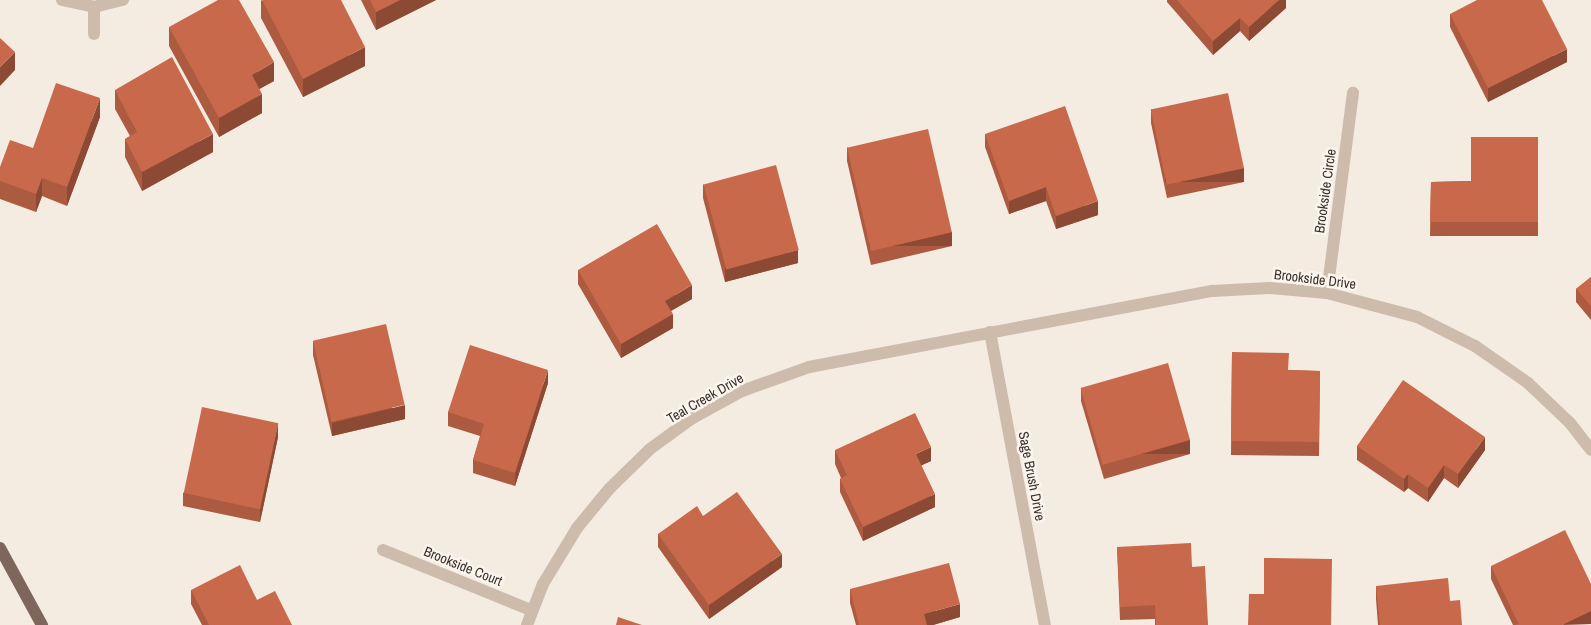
<!DOCTYPE html>
<style>
body{margin:0}
#map{position:relative;width:1591px;height:625px;overflow:hidden;background:#f4ebe1;font-family:"Archivo Narrow",sans-serif}
div>[style]{position:absolute}
[style*='--x']{left:calc(var(--x)*1px);top:calc(var(--y)*1px);width:calc(var(--w)*1px);rotate:calc(var(--a)*1deg)}
.street>*{height:12px;margin:-6px;padding:0 6px;transform-origin:6px;border-radius:6px;background:#cdbbac}
.primary>*{height:12px;margin:-6px;padding:0 6px;transform-origin:6px;border-radius:6px;background:#7d675c}
.wall>*{inset:0;background:#ac5a40}
.shaded-wall>*{inset:0;background:#8c4a34;transform-origin:0 0}
.building>*{inset:0;background:#c8694b;transform-origin:0 0}
span{translate:-50% -50%;white-space:nowrap;text-align:center;line-height:1.15;-webkit-text-stroke:5px #fbf5ee;paint-order:stroke}
.street-label{font-size:14px;color:#3b302b}
</style>
<div id="map">
<div class="street">
<i style="--x:62;--y:0;--w:33;--a:12"></i>
<i style="--x:94;--y:7;--w:30;--a:-14"></i>
<i style="--x:94;--y:34;--w:27;--a:-90"></i>
<i style="--x:1327;--y:293;--w:202;--a:-82.6"></i>
<i style="--x:990;--y:332;--w:298;--a:79.4"></i>
<i style="--x:383;--y:550;--w:160;--a:22.1"></i>
<i style="--x:527;--y:625;--w:44;--a:-68.7"></i>
<i style="--x:543;--y:584;--w:66;--a:-58.7"></i>
<i style="--x:577;--y:528;--w:50;--a:-50.6"></i>
<i style="--x:609;--y:489;--w:57;--a:-44.3"></i>
<i style="--x:650;--y:449;--w:51;--a:-36.2"></i>
<i style="--x:691;--y:419;--w:58;--a:-28.8"></i>
<i style="--x:742;--y:391;--w:71;--a:-19.7"></i>
<i style="--x:809;--y:367;--w:410;--a:-10.7"></i>
<i style="--x:1212;--y:291;--w:57;--a:-3"></i>
<i style="--x:1269;--y:288;--w:58;--a:4.9"></i>
<i style="--x:1327;--y:293;--w:93;--a:14.9"></i>
<i style="--x:1417;--y:317;--w:65;--a:26.6"></i>
<i style="--x:1475;--y:346;--w:65;--a:34.9"></i>
<i style="--x:1528;--y:383;--w:58;--a:43.6"></i>
<i style="--x:1570;--y:423;--w:34;--a:52"></i>
</div>
<div class="primary">
<i style="--x:0;--y:548;--w:88;--a:61.4"></i>
</div>
<div class="wall">
<i style="clip-path:polygon(261px 0,365px 66px,303px 97px,261px 18px)"></i>
<i style="clip-path:polygon(361px 0,436px 0,376px 30px)"></i>
<i style="clip-path:polygon(1167px 0,1286px 0,1286px 8px,1249px 41px,1240px 31px,1213px 55px,1167px 2px)"></i>
<i style="clip-path:polygon(1450px 14px,1567px 62px,1488px 102px,1450px 27px)"></i>
<i style="clip-path:polygon(169px 27px,274px 81px,259px 89px,262px 113px,219px 137px,169px 46px)"></i>
<i style="clip-path:polygon(115px 90px,213px 152px,142px 191px,125px 157px,125px 139px,130px 136px,115px 109px)"></i>
<i style="clip-path:polygon(1151px 109px,1244px 182px,1167px 198px,1151px 123px)"></i>
<i style="clip-path:polygon(100px 117px,67px 206px,42px 196px,36px 212px,0 199px,0 167px,33px 148px)"></i>
<i style="clip-path:polygon(985px 134px,1098px 215px,1056px 229px,1046px 201px,1009px 214px,985px 147px)"></i>
<i style="clip-path:polygon(1538px 137px,1538px 236px,1430px 236px,1431px 182px,1471px 181px)"></i>
<i style="clip-path:polygon(847px 147px,952px 246px,871px 265px,847px 161px)"></i>
<i style="clip-path:polygon(703px 184px,798px 263px,725px 282px,703px 198px)"></i>
<i style="clip-path:polygon(578px 270px,692px 299px,671px 311px,673px 328px,621px 358px,578px 284px)"></i>
<i style="clip-path:polygon(1591px 277px,1591px 320px,1576px 302px,1576px 289px)"></i>
<i style="clip-path:polygon(313px 341px,405px 419px,332px 436px,313px 355px)"></i>
<i style="clip-path:polygon(1232px 352px,1288px 370px,1320px 371px,1319px 456px,1231px 455px)"></i>
<i style="clip-path:polygon(548px 383px,515px 486px,473px 473px,473px 460px,480px 436px,448px 426px,448px 412px)"></i>
<i style="clip-path:polygon(1081px 388px,1190px 454px,1104px 479px,1081px 401px)"></i>
<i style="clip-path:polygon(278px 437px,260px 522px,183px 506px,183px 493px)"></i>
<i style="clip-path:polygon(1357px 446px,1485px 450px,1458px 488px,1444px 478px,1428px 502px,1408px 488px,1404px 492px,1357px 460px)"></i>
<i style="clip-path:polygon(835px 450px,931px 461px,921px 465px,935px 507px,863px 541px,840px 492px,840px 479px,841px 478px,835px 464px)"></i>
<i style="clip-path:polygon(703px 516px,782px 567px,709px 619px,658px 547px,658px 534px)"></i>
<i style="clip-path:polygon(1117px 547px,1192px 567px,1208px 625px,1155px 625px,1155px 619px,1120px 620px)"></i>
<i style="clip-path:polygon(1491px 566px,1591px 584px,1591px 624px,1513px 625px,1491px 579px)"></i>
<i style="clip-path:polygon(1376px 586px,1450px 601px,1462px 625px,1378px 625px,1376px 599px)"></i>
<i style="clip-path:polygon(850px 589px,960px 617px,933px 625px,856px 625px,850px 603px)"></i>
<i style="clip-path:polygon(191px 590px,257px 600px,292px 625px,202px 625px,191px 604px)"></i>
</div>
<div class="shaded-wall">
<i style="clip-path:polygon(400px 0,436px 0,376px 30px,376px 12px)"></i>
<i style="clip-path:polygon(1279px 0,1286px 0,1286px 8px,1249px 41px,1249px 27px)"></i>
<i style="clip-path:polygon(1240px 18px,1240px 31px,1213px 55px,1213px 41px)"></i>
<i style="clip-path:polygon(365px 47px,365px 66px,303px 97px,303px 79px)"></i>
<i style="clip-path:polygon(1567px 49px,1567px 62px,1488px 102px,1488px 88px)"></i>
<i style="clip-path:polygon(15px 52px,15px 70px,0 86px,0 67px)"></i>
<i style="clip-path:polygon(274px 62px,274px 81px,252px 93px,252px 75px)"></i>
<i style="clip-path:polygon(262px 94px,262px 113px,219px 137px,219px 118px)"></i>
<i style="clip-path:polygon(100px 98px,100px 117px,67px 206px,67px 187px)"></i>
<i style="clip-path:polygon(213px 134px,213px 152px,142px 191px,142px 172px)"></i>
<i style="left:1244px;top:168px;width:14px;height:79px;rotate:90deg"></i>
<i style="clip-path:polygon(42px 178px,42px 196px,36px 212px,36px 194px)"></i>
<i style="clip-path:polygon(1046px 187px,1046px 201px,1009px 214px,1009px 201px)"></i>
<i style="clip-path:polygon(1098px 201px,1098px 215px,1056px 229px,1056px 216px)"></i>
<i style="left:952px;top:232px;width:14px;height:83px;rotate:90deg"></i>
<i style="clip-path:polygon(798px 250px,798px 263px,725px 282px,725px 268px)"></i>
<i style="clip-path:polygon(692px 285px,692px 299px,665px 314px,665px 301px)"></i>
<i style="clip-path:polygon(673px 314px,673px 328px,621px 358px,621px 344px)"></i>
<i style="clip-path:polygon(548px 370px,548px 383px,515px 486px,515px 473px)"></i>
<i style="clip-path:polygon(405px 405px,405px 419px,332px 436px,332px 423px)"></i>
<i style="clip-path:polygon(278px 423px,278px 437px,260px 522px,260px 509px)"></i>
<i style="clip-path:polygon(1485px 437px,1485px 450px,1458px 488px,1458px 474px)"></i>
<i style="left:1190px;top:440px;width:14px;height:90px;rotate:90deg"></i>
<i style="clip-path:polygon(931px 447px,931px 461px,916px 468px,916px 454px)"></i>
<i style="clip-path:polygon(1444px 465px,1444px 478px,1428px 502px,1428px 488px)"></i>
<i style="clip-path:polygon(1408px 474px,1408px 488px,1404px 492px,1404px 479px)"></i>
<i style="clip-path:polygon(935px 494px,935px 507px,863px 541px,863px 527px)"></i>
<i style="clip-path:polygon(782px 554px,782px 567px,709px 619px,709px 605px)"></i>
<i style="clip-path:polygon(960px 604px,960px 617px,933px 625px,924px 625px,924px 614px)"></i>
<i style="clip-path:polygon(1591px 611px,1591px 624px,1562px 625px)"></i>
</div>
<div class="building">
<i style="clip-path:polygon(218px 0,239px 0,274px 62px,252px 75px,262px 94px,219px 118px,169px 27px)"></i>
<i style="clip-path:polygon(262px 0,341px 0,365px 47px,303px 79px)"></i>
<i style="clip-path:polygon(370px 0,400px 0,376px 12px)"></i>
<i style="clip-path:polygon(1177px 0,1279px 0,1249px 27px,1240px 18px,1213px 41px)"></i>
<i style="clip-path:polygon(1477px 0,1542px 0,1567px 49px,1488px 88px,1450px 14px)"></i>
<i style="clip-path:polygon(0 38px,15px 52px,0 67px)"></i>
<i style="clip-path:polygon(172px 57px,213px 134px,142px 172px,125px 139px,137px 132px,115px 90px)"></i>
<i style="clip-path:polygon(56px 83px,100px 98px,67px 187px,42px 178px,36px 194px,0 181px,0 167px,10px 140px,33px 148px)"></i>
<i style="left:1228px;top:93px;width:77px;height:79px;rotate:78deg"></i>
<i style="clip-path:polygon(1065px 106px,1098px 201px,1056px 216px,1046px 187px,1009px 201px,985px 134px)"></i>
<i style="left:928px;top:129px;width:106px;height:83px;rotate:77deg"></i>
<i style="clip-path:polygon(1471px 137px,1538px 137px,1538px 222px,1430px 222px,1431px 182px,1471px 181px)"></i>
<i style="left:776px;top:165px;width:88px;height:75px;rotate:75deg"></i>
<i style="clip-path:polygon(657px 224px,692px 285px,665px 301px,673px 314px,621px 344px,578px 270px)"></i>
<i style="clip-path:polygon(1591px 277px,1591px 306px,1576px 289px)"></i>
<i style="left:386px;top:324px;width:83px;height:75px;rotate:77deg"></i>
<i style="clip-path:polygon(470px 345px,548px 370px,515px 473px,473px 460px,484px 424px,448px 412px)"></i>
<i style="clip-path:polygon(1232px 352px,1289px 353px,1288px 370px,1320px 371px,1319px 442px,1231px 441px)"></i>
<i style="left:1168px;top:363px;width:80px;height:91px;rotate:74deg"></i>
<i style="clip-path:polygon(1403px 380px,1485px 437px,1458px 474px,1444px 465px,1428px 488px,1408px 474px,1404px 479px,1357px 446px)"></i>
<i style="left:202px;top:407px;width:78px;height:88px;rotate:12deg"></i>
<i style="clip-path:polygon(915px 413px,931px 447px,916px 454px,935px 494px,863px 527px,840px 479px,847px 475px,835px 450px)"></i>
<i style="clip-path:polygon(737px 492px,782px 554px,709px 605px,658px 534px,697px 506px,703px 516px)"></i>
<i style="clip-path:polygon(1565px 530px,1591px 584px,1591px 611px,1562px 625px,1519px 625px,1491px 566px)"></i>
<i style="clip-path:polygon(1191px 543px,1192px 567px,1205px 566px,1208px 625px,1156px 625px,1155px 605px,1120px 607px,1117px 547px)"></i>
<i style="clip-path:polygon(1264px 558px,1332px 559px,1331px 625px,1248px 625px,1249px 594px,1264px 594px)"></i>
<i style="clip-path:polygon(949px 563px,960px 604px,924px 614px,927px 625px,859px 625px,850px 589px)"></i>
<i style="clip-path:polygon(240px 565px,257px 600px,275px 591px,292px 625px,209px 625px,191px 590px)"></i>
<i style="clip-path:polygon(1448px 578px,1450px 601px,1460px 600px,1462px 625px,1380px 625px,1376px 586px)"></i>
<i style="clip-path:polygon(618px 617px,642px 625px,616px 625px)"></i>
</div>
<div class="street-label">
<span style="left:1325px;top:191px;rotate:-82deg">Brookside Circle</span>
<span style="left:1315px;top:279px;rotate:7deg">Brookside Drive</span>
<span style="left:705px;top:398px;rotate:-30deg">Teal Creek Drive</span>
<span style="left:1032px;top:476px;rotate:79deg">Sage Brush Drive</span>
<span style="left:463px;top:566px;rotate:22deg">Brookside Court</span>
</div>
</div>
